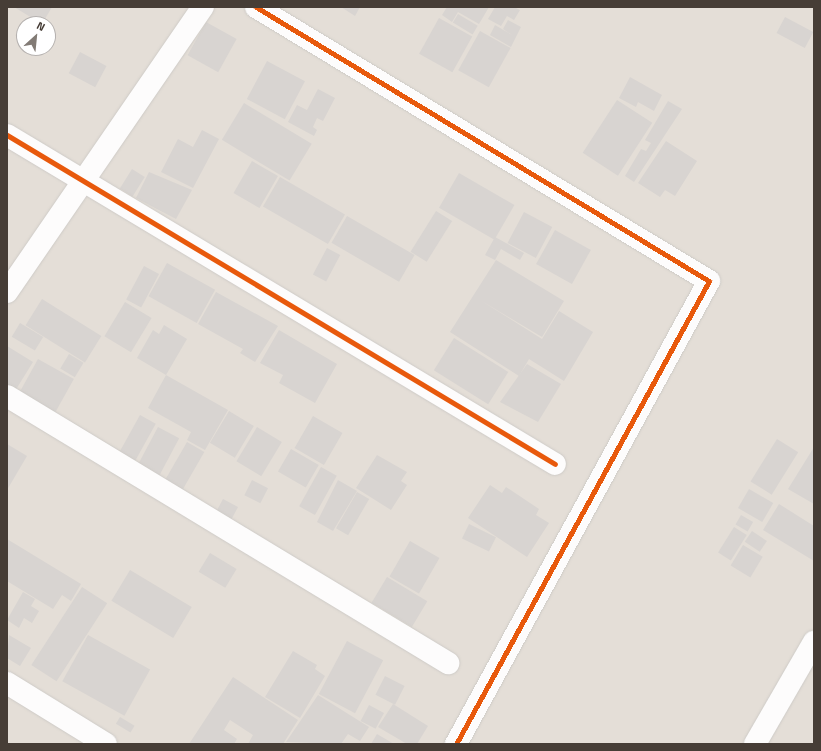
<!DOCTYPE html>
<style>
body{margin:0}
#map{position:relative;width:821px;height:751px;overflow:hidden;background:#f0edea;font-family:"Titillium Web",sans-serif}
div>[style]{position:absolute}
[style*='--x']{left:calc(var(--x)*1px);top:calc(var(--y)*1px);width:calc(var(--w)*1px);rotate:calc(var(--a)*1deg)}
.residential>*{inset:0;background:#e4ded7}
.building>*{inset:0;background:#d8d4d1;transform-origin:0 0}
.roads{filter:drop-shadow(0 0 1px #cecbc7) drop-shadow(0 0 1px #cecbc7)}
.minor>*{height:22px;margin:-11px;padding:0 11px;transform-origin:11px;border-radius:11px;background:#fdfcfc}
.cycleway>*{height:5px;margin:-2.5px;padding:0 2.5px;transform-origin:2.5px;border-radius:2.5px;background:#e8590c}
span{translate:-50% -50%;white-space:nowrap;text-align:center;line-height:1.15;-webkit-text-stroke:3.5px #fff;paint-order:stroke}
.frame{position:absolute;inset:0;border:8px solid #463d36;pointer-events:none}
.north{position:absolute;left:16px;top:16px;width:40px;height:40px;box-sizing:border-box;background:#fff;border:1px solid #b5b1af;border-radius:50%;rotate:27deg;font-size:11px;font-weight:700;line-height:16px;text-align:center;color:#463d36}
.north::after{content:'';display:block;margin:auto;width:14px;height:18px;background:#827b75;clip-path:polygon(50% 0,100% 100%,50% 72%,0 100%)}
</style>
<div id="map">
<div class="residential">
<i style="clip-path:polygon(evenodd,7px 7px,814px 7px,814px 744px,7px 744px,7px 7px,24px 24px,48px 24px,48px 48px,24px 48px,24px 24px)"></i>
</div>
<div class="building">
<i style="clip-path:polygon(14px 7px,52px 7px,42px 24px)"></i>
<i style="clip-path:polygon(341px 7px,360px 7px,355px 16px)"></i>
<i style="clip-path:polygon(447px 7px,489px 7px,479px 24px,458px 12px,452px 22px,442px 15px)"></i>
<i style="clip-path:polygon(495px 7px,514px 7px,520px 10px,514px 20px,507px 16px,501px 26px,488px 19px)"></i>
<i style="left:458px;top:14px;width:23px;height:10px;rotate:31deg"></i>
<i style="left:785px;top:17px;width:32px;height:18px;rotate:28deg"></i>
<i style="left:439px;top:18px;width:38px;height:41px;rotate:29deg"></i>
<i style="clip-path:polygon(508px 20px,521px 27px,511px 47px,490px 35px,495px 25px,512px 35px,503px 29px)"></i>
<i style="left:206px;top:22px;width:35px;height:38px;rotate:29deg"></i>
<i style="left:480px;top:31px;width:35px;height:45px;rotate:29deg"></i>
<i style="left:80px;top:52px;width:30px;height:24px;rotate:28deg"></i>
<i style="left:267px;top:61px;width:43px;height:43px;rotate:28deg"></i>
<i style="clip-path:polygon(630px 77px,662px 95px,654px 111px,638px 102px,636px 107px,619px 98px)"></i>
<i style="clip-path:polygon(318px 89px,335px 98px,323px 121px,317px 118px,313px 127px,317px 130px,314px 136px,288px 122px,297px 105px,307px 110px)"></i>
<i style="left:617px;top:100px;width:42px;height:63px;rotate:33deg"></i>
<i style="clip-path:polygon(668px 101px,682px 109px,634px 182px,625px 176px,641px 149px,646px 151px,651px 143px,645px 140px)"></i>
<i style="left:244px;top:103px;width:79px;height:43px;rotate:31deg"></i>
<i style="clip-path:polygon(202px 130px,219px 139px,193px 188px,161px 172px,178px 139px,193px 147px)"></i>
<i style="clip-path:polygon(666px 141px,697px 161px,675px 196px,665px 190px,660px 197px,638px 183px)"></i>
<i style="left:252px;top:161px;width:30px;height:37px;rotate:30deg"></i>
<i style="left:132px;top:169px;width:15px;height:23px;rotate:32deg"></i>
<i style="clip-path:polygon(149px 172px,192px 190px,176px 219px,136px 198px)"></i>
<i style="left:459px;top:173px;width:64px;height:40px;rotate:30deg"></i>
<i style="left:280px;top:177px;width:75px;height:34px;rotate:30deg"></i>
<i style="left:436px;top:211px;width:19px;height:48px;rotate:32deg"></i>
<i style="left:524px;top:212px;width:32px;height:35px;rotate:28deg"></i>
<i style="left:347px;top:216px;width:78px;height:31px;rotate:30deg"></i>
<i style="left:555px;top:230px;width:41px;height:39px;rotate:29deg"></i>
<i style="clip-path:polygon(495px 237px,524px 253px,520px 260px,501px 249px,495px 260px,485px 255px)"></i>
<i style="left:327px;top:248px;width:15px;height:30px;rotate:28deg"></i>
<i style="clip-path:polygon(496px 260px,564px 301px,542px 337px,480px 300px,542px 339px,559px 311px,593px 332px,564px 381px,529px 359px,519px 376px,450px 332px)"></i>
<i style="left:167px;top:263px;width:55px;height:38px;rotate:29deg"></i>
<i style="left:144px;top:266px;width:17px;height:38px;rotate:28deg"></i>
<i style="clip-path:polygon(216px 292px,278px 326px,255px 362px,240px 353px,243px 349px,198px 324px)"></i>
<i style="left:42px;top:299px;width:70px;height:31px;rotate:32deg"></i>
<i style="left:125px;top:302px;width:31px;height:40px;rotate:31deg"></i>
<i style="left:20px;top:323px;width:27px;height:16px;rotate:31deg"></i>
<i style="clip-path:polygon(164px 325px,187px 339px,166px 375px,137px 358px,153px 330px,159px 334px)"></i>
<i style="clip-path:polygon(279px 330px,337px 364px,315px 403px,279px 383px,283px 375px,260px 363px)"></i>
<i style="left:454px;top:338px;width:64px;height:38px;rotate:32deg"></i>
<i style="clip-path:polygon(7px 346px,33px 362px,15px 391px,7px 387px)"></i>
<i style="left:69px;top:354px;width:17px;height:17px;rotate:31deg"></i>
<i style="left:38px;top:359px;width:41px;height:40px;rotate:29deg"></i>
<i style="clip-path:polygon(527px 364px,561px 384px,538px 422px,500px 402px)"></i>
<i style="clip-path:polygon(166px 375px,228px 410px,205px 450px,187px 440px,191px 432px,148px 408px)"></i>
<i style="left:229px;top:411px;width:29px;height:37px;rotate:31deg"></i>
<i style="left:140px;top:415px;width:18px;height:42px;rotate:29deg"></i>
<i style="left:313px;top:416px;width:34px;height:37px;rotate:30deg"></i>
<i style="left:158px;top:427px;width:24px;height:42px;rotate:28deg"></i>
<i style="left:257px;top:427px;width:29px;height:40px;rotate:31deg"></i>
<i style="left:777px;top:439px;width:25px;height:50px;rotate:32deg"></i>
<i style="left:187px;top:442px;width:20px;height:47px;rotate:30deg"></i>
<i style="clip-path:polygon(7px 444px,27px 456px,7px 490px)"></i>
<i style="clip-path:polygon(814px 447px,814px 504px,788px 489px)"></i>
<i style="left:291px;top:449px;width:32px;height:26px;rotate:30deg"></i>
<i style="clip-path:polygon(377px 455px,407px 472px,401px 481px,407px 485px,391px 510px,356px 488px)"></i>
<i style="left:321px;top:467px;width:18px;height:45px;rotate:29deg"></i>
<i style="left:252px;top:480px;width:18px;height:17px;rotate:27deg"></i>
<i style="clip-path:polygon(338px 480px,357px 491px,333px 531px,317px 522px)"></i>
<i style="clip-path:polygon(490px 485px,502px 493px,506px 487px,539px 509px,536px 515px,549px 523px,527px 557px,468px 518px)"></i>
<i style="left:749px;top:489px;width:28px;height:22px;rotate:30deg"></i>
<i style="left:357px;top:492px;width:14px;height:42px;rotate:30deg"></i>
<i style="left:223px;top:499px;width:17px;height:14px;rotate:28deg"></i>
<i style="clip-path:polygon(779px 504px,814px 526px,814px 561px,763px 530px)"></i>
<i style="left:741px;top:515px;width:14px;height:11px;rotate:30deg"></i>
<i style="left:469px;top:524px;width:30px;height:16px;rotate:26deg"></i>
<i style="left:734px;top:527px;width:15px;height:30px;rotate:32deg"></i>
<i style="left:752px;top:531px;width:18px;height:13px;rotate:34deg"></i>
<i style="clip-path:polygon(7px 539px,81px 584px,71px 601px,62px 595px,53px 609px,7px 581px)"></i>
<i style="left:410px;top:541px;width:34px;height:41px;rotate:30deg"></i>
<i style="left:743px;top:545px;width:23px;height:24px;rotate:31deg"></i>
<i style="left:210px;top:553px;width:31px;height:22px;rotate:31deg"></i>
<i style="left:130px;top:570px;width:72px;height:36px;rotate:31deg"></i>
<i style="left:387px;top:577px;width:47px;height:30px;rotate:31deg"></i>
<i style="left:82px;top:587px;width:30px;height:93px;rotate:33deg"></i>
<i style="clip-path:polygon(23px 592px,35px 599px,31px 606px,39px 611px,32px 623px,24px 618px,19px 628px,7px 620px)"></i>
<i style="clip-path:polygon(9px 635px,31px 648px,20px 666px,7px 658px)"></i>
<i style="left:88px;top:635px;width:71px;height:53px;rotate:29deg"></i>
<i style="left:347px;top:641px;width:41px;height:60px;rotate:28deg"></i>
<i style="clip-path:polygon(293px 651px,317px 665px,315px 669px,325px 676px,300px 718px,265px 697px)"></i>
<i style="left:385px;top:676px;width:22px;height:21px;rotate:27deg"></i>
<i style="clip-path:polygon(233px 677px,298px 720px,283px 744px,248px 744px,253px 735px,230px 720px,224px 730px,237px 739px,234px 744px,189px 744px)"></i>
<i style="clip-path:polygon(318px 695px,369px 727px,360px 741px,348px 734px,341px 744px,286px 742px)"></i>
<i style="clip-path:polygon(393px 704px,428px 726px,417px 744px,407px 744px,378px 727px)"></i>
<i style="left:369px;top:705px;width:17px;height:18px;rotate:28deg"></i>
<i style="left:120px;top:717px;width:17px;height:8px;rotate:31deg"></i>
<i style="clip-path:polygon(377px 734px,394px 744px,371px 744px)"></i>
</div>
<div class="roads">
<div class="minor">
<i style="--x:256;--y:7;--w:529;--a:31.17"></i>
<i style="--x:709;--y:281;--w:528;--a:118.65"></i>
<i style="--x:7;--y:135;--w:639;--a:30.98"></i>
<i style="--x:7;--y:292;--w:346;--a:-55.5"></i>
<i style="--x:7;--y:396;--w:516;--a:31.19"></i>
<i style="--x:7;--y:683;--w:116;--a:31.6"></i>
<i style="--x:755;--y:744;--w:118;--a:-60"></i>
</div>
</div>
<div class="cycleway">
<i style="--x:256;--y:7;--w:529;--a:31.17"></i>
<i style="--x:709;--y:281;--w:528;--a:118.65"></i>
<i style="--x:7;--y:135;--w:639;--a:30.98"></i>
</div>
<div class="frame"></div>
<div class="north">N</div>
</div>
